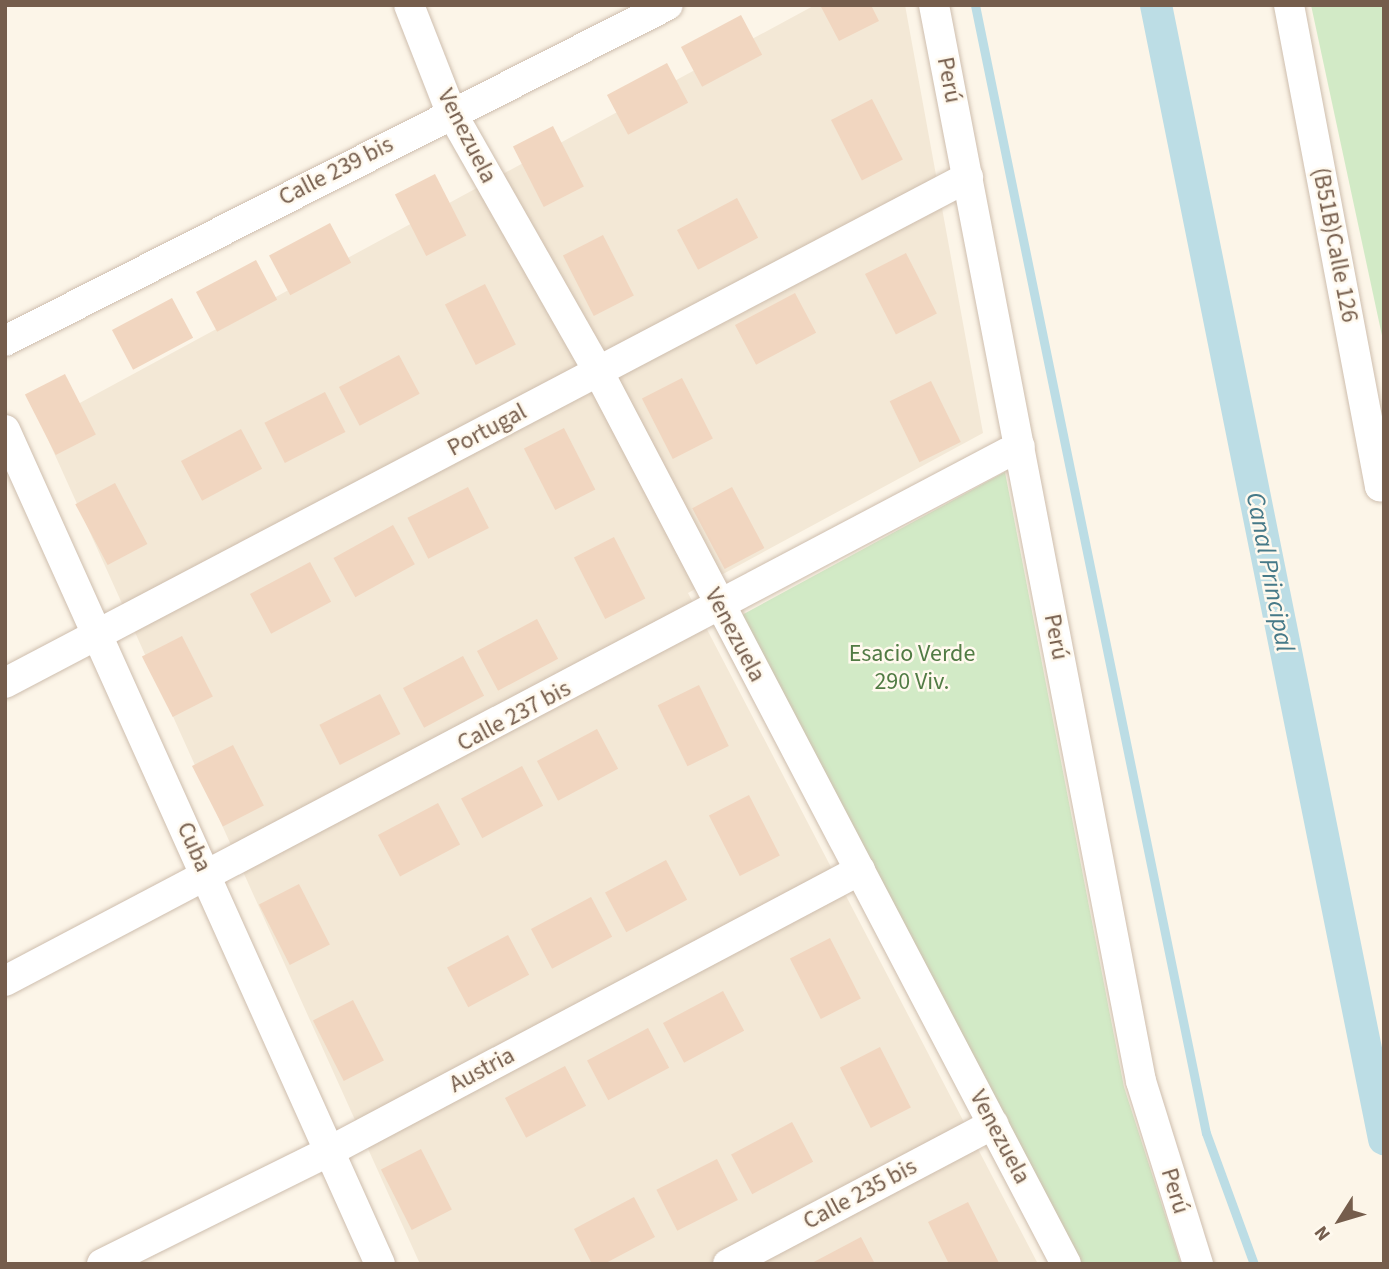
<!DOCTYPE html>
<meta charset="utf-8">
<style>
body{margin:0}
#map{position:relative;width:1389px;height:1269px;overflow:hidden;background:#fcf5e8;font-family:"Source Sans 3",sans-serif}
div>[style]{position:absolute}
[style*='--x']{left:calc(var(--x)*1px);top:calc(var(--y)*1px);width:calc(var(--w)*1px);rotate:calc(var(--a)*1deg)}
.residential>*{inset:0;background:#f3e8d6}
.green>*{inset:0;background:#d2eac6}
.stream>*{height:9px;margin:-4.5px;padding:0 4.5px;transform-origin:4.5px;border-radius:4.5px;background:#bcdde5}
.canal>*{height:32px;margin:-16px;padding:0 16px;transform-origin:16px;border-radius:16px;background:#bcdde5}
.building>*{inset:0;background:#f1d6c0;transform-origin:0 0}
.roads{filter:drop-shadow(0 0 2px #cebeae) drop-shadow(0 0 2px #cebeae)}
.minor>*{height:30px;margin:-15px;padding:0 15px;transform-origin:15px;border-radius:15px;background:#fff}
span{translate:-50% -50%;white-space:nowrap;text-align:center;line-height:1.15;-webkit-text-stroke:5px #fff9ee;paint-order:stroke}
.street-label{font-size:24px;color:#755d4c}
.park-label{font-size:24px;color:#517b44}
.water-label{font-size:26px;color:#467988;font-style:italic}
.frame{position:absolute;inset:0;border:7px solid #755d4c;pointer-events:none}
.north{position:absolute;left:1305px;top:1185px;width:70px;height:70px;-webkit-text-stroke:5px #fff9ee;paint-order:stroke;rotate:233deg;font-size:19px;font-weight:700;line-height:28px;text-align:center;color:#755d4c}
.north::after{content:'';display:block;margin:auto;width:24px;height:32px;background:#755d4c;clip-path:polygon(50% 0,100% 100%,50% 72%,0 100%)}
</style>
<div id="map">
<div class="residential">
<i style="clip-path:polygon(815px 5px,905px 5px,983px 433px,688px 593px,1038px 1264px,420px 1264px,41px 424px)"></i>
</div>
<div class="green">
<i style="clip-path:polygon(1311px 5px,1384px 5px,1384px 345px)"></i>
<i style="clip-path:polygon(1005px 472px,1124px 1087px,1181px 1264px,1078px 1264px,740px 616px)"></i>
</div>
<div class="stream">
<i style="--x:975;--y:5;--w:1151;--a:78.43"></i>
<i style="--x:1206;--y:1133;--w:140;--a:69.9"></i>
</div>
<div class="canal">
<i style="--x:1156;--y:5;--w:1157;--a:78.63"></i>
</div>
<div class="building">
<i style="clip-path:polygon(820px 5px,871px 5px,879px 21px,839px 41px)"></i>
<i style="left:741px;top:15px;width:45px;height:68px;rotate:62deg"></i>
<i style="left:667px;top:63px;width:45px;height:68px;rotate:62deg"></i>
<i style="left:872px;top:99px;width:68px;height:46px;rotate:63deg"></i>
<i style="left:553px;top:126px;width:68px;height:45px;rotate:63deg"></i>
<i style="left:435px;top:174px;width:69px;height:45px;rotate:63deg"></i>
<i style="left:737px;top:198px;width:45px;height:68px;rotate:62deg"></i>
<i style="left:330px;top:223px;width:45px;height:69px;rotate:62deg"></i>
<i style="left:603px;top:235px;width:68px;height:45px;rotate:63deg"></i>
<i style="left:906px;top:253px;width:68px;height:46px;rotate:63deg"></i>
<i style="left:256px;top:260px;width:45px;height:68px;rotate:62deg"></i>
<i style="left:485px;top:284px;width:68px;height:45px;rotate:63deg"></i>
<i style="left:795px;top:293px;width:45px;height:68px;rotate:62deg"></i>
<i style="left:172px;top:298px;width:45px;height:68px;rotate:62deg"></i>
<i style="left:399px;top:355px;width:44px;height:68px;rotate:62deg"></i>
<i style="left:65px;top:374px;width:68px;height:45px;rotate:63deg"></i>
<i style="left:682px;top:378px;width:68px;height:45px;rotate:63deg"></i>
<i style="left:931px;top:381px;width:68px;height:46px;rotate:64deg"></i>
<i style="left:325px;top:392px;width:45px;height:68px;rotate:63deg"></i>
<i style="left:564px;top:428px;width:69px;height:45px;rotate:63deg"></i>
<i style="left:241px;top:429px;width:45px;height:68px;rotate:62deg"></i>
<i style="left:115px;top:483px;width:69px;height:45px;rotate:62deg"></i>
<i style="left:468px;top:487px;width:46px;height:68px;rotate:63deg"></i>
<i style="left:732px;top:487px;width:69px;height:45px;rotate:62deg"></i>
<i style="left:393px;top:525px;width:45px;height:68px;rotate:61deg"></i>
<i style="left:614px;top:537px;width:69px;height:45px;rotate:63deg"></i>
<i style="left:310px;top:562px;width:45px;height:68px;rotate:62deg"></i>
<i style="left:537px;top:619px;width:45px;height:68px;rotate:62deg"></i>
<i style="left:182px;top:636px;width:68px;height:45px;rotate:63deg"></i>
<i style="left:463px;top:656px;width:45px;height:68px;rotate:62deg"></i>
<i style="left:699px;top:685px;width:68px;height:46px;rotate:64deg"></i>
<i style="left:380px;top:694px;width:45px;height:68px;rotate:63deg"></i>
<i style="left:597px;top:729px;width:45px;height:68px;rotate:62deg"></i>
<i style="left:233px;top:745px;width:68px;height:46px;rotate:63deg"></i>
<i style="left:522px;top:766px;width:45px;height:69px;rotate:62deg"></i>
<i style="left:749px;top:795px;width:68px;height:45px;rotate:63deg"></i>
<i style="left:438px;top:803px;width:47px;height:68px;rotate:62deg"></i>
<i style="left:666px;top:860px;width:45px;height:69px;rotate:62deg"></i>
<i style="left:299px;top:884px;width:68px;height:45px;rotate:63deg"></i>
<i style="left:591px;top:897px;width:45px;height:68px;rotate:62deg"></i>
<i style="left:508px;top:935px;width:45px;height:69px;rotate:62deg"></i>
<i style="left:830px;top:938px;width:68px;height:45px;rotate:63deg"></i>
<i style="left:723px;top:991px;width:45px;height:68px;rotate:62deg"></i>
<i style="left:353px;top:1000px;width:68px;height:45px;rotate:63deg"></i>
<i style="left:648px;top:1028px;width:45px;height:69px;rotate:62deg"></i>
<i style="left:880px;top:1047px;width:68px;height:45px;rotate:63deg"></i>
<i style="left:565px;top:1066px;width:45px;height:68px;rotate:62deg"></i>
<i style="left:792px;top:1122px;width:45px;height:69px;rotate:62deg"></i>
<i style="left:421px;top:1149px;width:68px;height:45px;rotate:63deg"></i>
<i style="left:717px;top:1159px;width:46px;height:68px;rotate:63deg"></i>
<i style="clip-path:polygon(634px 1197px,655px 1237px,604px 1264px,592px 1264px,574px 1229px)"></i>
<i style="clip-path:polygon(968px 1202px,999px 1263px,997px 1264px,949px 1264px,928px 1222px)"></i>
<i style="clip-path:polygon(861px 1237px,875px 1264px,810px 1264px)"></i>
</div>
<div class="roads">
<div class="minor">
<i style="--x:409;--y:5;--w:115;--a:68.6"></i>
<i style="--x:451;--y:112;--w:298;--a:60.4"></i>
<i style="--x:598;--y:371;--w:1008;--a:62.34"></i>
<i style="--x:934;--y:5;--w:1096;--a:79.11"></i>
<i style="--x:1141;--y:1081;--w:192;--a:72.7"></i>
<i style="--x:1289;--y:5;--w:490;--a:79.3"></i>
<i style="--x:1380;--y:486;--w:5;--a:-37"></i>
<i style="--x:5;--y:341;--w:743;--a:-26.88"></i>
<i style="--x:5;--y:430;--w:914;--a:65.79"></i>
<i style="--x:5;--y:683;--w:1088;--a:-27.72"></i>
<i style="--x:5;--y:981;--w:1147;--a:-27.79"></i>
<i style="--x:102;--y:1264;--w:254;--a:-26.4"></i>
<i style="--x:330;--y:1151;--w:600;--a:-27.93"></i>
<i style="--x:728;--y:1264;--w:300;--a:-27.8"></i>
</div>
</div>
<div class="street-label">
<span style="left:949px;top:80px;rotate:79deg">Perú</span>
<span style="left:467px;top:136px;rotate:63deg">Venezuela</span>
<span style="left:336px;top:171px;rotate:-27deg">Calle 239 bis</span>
<span style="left:1335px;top:245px;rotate:79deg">(B51B)Calle 126</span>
<span style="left:487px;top:430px;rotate:-28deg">Portugal</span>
<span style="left:735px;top:635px;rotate:62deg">Venezuela</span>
<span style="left:1056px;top:637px;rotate:79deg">Perú</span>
<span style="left:514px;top:716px;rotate:-28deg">Calle 237 bis</span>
<span style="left:194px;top:847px;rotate:66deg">Cuba</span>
<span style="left:482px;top:1070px;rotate:-28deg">Austria</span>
<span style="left:1000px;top:1137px;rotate:62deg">Venezuela</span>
<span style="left:1175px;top:1191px;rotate:73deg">Perú</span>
<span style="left:860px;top:1194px;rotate:-28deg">Calle 235 bis</span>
</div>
<div class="park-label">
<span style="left:912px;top:668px">Esacio Verde<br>290 Viv.</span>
</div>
<div class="water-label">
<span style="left:1270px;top:572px;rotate:79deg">Canal Principal</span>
</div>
<div class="frame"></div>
<div class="north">N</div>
</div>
